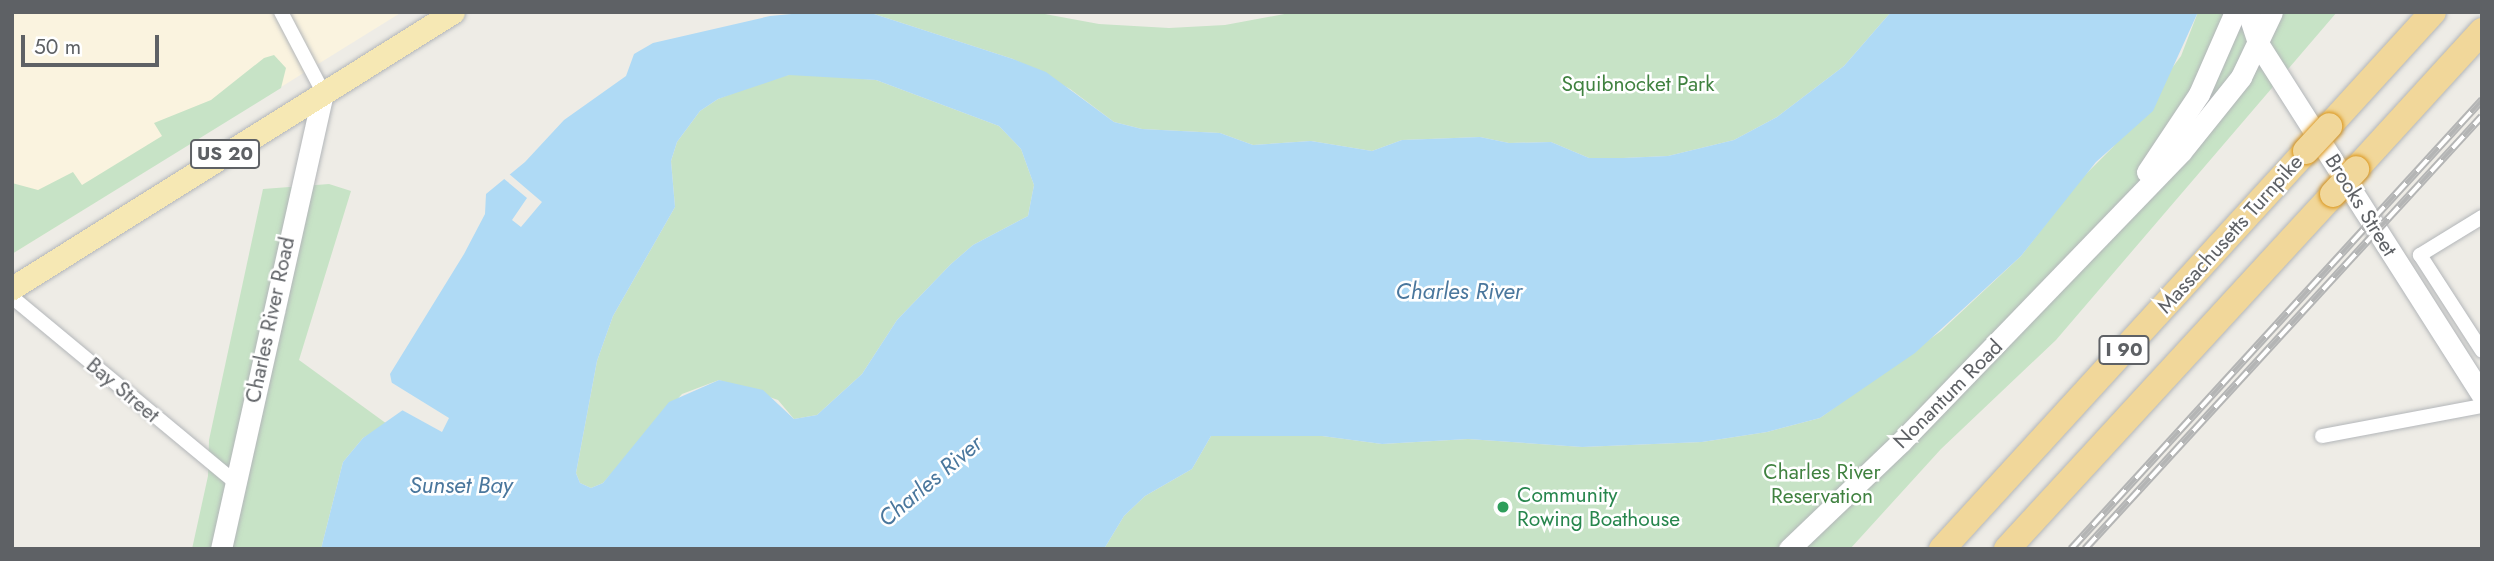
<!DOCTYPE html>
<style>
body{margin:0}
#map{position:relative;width:2494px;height:561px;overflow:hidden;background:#eeece6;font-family:Jost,sans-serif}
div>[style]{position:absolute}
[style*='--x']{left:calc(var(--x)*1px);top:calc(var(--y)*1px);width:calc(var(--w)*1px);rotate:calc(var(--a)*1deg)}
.commercial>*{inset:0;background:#faf3df}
.green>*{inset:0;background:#c7e3c6}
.water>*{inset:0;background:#afdaf5}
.pier>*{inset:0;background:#eeece6}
.roads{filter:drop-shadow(0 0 2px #b3b6b9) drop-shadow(0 0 2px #b3b6b9)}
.street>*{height:14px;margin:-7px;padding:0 7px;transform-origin:7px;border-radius:7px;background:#fff}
.secondary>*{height:21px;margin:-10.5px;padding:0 10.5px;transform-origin:10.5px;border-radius:10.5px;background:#fff}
.primary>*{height:23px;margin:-11.5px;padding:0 11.5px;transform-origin:11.5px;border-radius:11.5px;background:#f6e8b4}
.highway>*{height:26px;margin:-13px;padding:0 13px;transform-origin:13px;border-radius:13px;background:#f1d79a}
.rail>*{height:8px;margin-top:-4px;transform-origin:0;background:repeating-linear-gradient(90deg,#fff 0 16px,#b4b5b5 0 32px);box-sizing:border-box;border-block:2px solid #b4b5b5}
.bridges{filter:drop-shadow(0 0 2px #da951a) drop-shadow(0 0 2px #da951a)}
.highway-bridge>*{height:26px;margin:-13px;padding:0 13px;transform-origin:13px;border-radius:13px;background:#f1d79a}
.dots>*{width:19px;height:19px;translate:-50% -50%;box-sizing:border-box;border:4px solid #fff;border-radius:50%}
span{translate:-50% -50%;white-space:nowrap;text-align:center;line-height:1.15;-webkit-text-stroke:5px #fff;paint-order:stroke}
.shield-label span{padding:2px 5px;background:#fff;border:2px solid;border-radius:5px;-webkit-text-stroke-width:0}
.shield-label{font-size:19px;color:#5e6165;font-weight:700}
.park-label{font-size:21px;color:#408240}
.street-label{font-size:21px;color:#5e6165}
.leisure-label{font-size:21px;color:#27864d}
.left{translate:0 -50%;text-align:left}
.water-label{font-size:23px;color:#4a779d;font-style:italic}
.frame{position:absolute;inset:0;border:14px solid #5e6165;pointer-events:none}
.scale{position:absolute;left:21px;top:35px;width:138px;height:32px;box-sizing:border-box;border:4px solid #5e6165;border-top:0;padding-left:9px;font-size:21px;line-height:24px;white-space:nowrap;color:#5e6165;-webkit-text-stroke:5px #fff;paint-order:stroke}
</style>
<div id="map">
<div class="commercial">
<i style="clip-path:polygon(12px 12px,402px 12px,12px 254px)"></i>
</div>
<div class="green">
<i style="clip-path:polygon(868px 12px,1034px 12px,1099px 24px,1169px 28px,1225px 25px,1295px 12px,1891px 12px,1844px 66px,1777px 117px,1734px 140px,1668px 156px,1623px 158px,1589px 158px,1551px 142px,1509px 143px,1480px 137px,1402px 140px,1372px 151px,1311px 141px,1253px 145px,1220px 133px,1142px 129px,1114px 122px,1070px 89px,1013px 59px)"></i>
<i style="clip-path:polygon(2198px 12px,2337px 12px,2056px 340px,1941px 449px,1850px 549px,1104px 549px,1124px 516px,1145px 496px,1192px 469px,1211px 436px,1322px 436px,1382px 444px,1468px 439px,1582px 447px,1702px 442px,1767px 432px,1820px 418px,1941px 331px,2021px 256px,2080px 180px,2113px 147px,2181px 56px)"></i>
<i style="clip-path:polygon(274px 55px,286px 68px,281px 88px,12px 254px,12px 183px,38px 190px,73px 172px,82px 185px,162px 136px,154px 123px,211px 100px,264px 58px)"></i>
<i style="clip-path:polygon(801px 74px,876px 80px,999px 126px,1021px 149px,1034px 185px,1028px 216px,973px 245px,951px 264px,897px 320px,862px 374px,817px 415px,794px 419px,778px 400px,719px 380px,682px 394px,603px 483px,591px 488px,580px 483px,576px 473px,597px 361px,613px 316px,675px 207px,671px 161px,677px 142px,700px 111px,718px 99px,778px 76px)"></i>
<i style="clip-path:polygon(329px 184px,351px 191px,299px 360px,387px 424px,363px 438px,343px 462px,321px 549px,192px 549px,208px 476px,209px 440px,263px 189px)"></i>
</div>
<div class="water">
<i style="clip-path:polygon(evenodd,813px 12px,868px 12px,1013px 59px,1046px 72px,1114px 122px,1142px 129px,1220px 133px,1253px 145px,1311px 141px,1372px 151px,1402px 140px,1480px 137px,1509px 143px,1551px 142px,1589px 158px,1623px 158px,1668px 156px,1734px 140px,1777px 117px,1844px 66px,1891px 12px,2198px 12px,2153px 111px,2096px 162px,2021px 256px,1915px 353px,1820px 418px,1767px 432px,1702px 442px,1582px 447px,1468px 439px,1382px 444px,1322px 436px,1211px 436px,1192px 469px,1145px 496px,1124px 516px,1104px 549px,321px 549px,343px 462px,363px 438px,410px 405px,392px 384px,390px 374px,464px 254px,485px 214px,486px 194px,525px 162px,564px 120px,626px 76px,634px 54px,653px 43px,770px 16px,813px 12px,789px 75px,876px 80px,999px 126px,1021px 149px,1034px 185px,1028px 216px,973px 245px,951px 264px,897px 320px,862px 374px,817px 415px,794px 419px,763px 390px,719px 380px,669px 402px,603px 483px,591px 488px,580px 483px,576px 473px,597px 361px,613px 316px,675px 207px,671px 161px,677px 142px,700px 111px,718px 99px,789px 75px)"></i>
</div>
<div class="pier">
<i style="clip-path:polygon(508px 173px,542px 202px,521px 227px,512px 220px,527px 198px,503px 178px)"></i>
<i style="clip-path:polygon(389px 381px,449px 418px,442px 432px,402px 410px,406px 404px)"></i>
</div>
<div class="roads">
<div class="street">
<i style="--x:281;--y:12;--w:90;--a:62.3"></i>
<i style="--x:2482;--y:217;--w:73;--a:148.5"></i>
<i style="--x:2420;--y:255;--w:114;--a:57.1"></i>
<i style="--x:12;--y:297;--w:290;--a:39.7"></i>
<i style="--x:2322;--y:436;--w:163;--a:-10.6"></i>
</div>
<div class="secondary">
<i style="--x:2248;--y:12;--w:35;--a:72"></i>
<i style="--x:2259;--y:45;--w:415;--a:57.5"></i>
<i style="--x:2147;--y:172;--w:94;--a:-56.3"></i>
<i style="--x:2199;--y:94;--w:90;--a:-66.3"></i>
<i style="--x:221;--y:549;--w:468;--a:-77.4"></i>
<i style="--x:1789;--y:549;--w:155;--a:-43.7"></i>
<i style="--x:1901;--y:442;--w:403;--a:-46"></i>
<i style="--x:2181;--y:152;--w:96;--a:-51.3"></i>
<i style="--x:2241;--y:77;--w:72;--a:-64.5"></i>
</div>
<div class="primary">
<i style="--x:12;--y:288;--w:520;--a:-32.04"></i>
</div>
<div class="highway">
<i style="--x:2329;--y:126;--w:154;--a:-47.6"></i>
<i style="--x:2356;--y:169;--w:187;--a:-47.6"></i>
<i style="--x:1942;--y:549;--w:539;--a:-47.55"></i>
<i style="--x:2007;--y:549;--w:482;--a:-47.4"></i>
</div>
</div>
<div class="rail">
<i style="--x:2071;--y:549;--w:609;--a:-47.53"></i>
<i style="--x:2085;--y:549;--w:587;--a:-47.48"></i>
</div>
<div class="bridges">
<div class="highway-bridge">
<i style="--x:2306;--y:151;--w:34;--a:-47"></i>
<i style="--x:2333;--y:194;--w:34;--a:-47"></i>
</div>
</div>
<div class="dots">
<i style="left:1503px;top:507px;background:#2e9e5b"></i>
</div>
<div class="shield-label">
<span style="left:225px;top:154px">US 20</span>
<span style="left:2124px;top:350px">I 90</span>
</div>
<div class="park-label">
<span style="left:1638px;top:84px">Squibnocket Park</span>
<span style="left:1822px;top:484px">Charles River<br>Reservation</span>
</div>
<div class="street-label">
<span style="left:2361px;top:205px;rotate:58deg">Brooks Street</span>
<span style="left:2230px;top:234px;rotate:-48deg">Massachusetts Turnpike</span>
<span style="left:270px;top:320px;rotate:-78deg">Charles River Road</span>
<span style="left:123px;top:390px;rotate:40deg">Bay Street</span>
<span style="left:1948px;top:394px;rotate:-45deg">Nonantum Road</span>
</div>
<div class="leisure-label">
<span class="left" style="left:1517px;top:507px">Community<br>Rowing Boathouse</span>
</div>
<div class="water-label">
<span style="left:1459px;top:291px">Charles River</span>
<span style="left:930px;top:481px;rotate:-40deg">Charles River</span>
<span style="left:461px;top:485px">Sunset Bay</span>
</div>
<div class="frame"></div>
<div class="scale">50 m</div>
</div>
